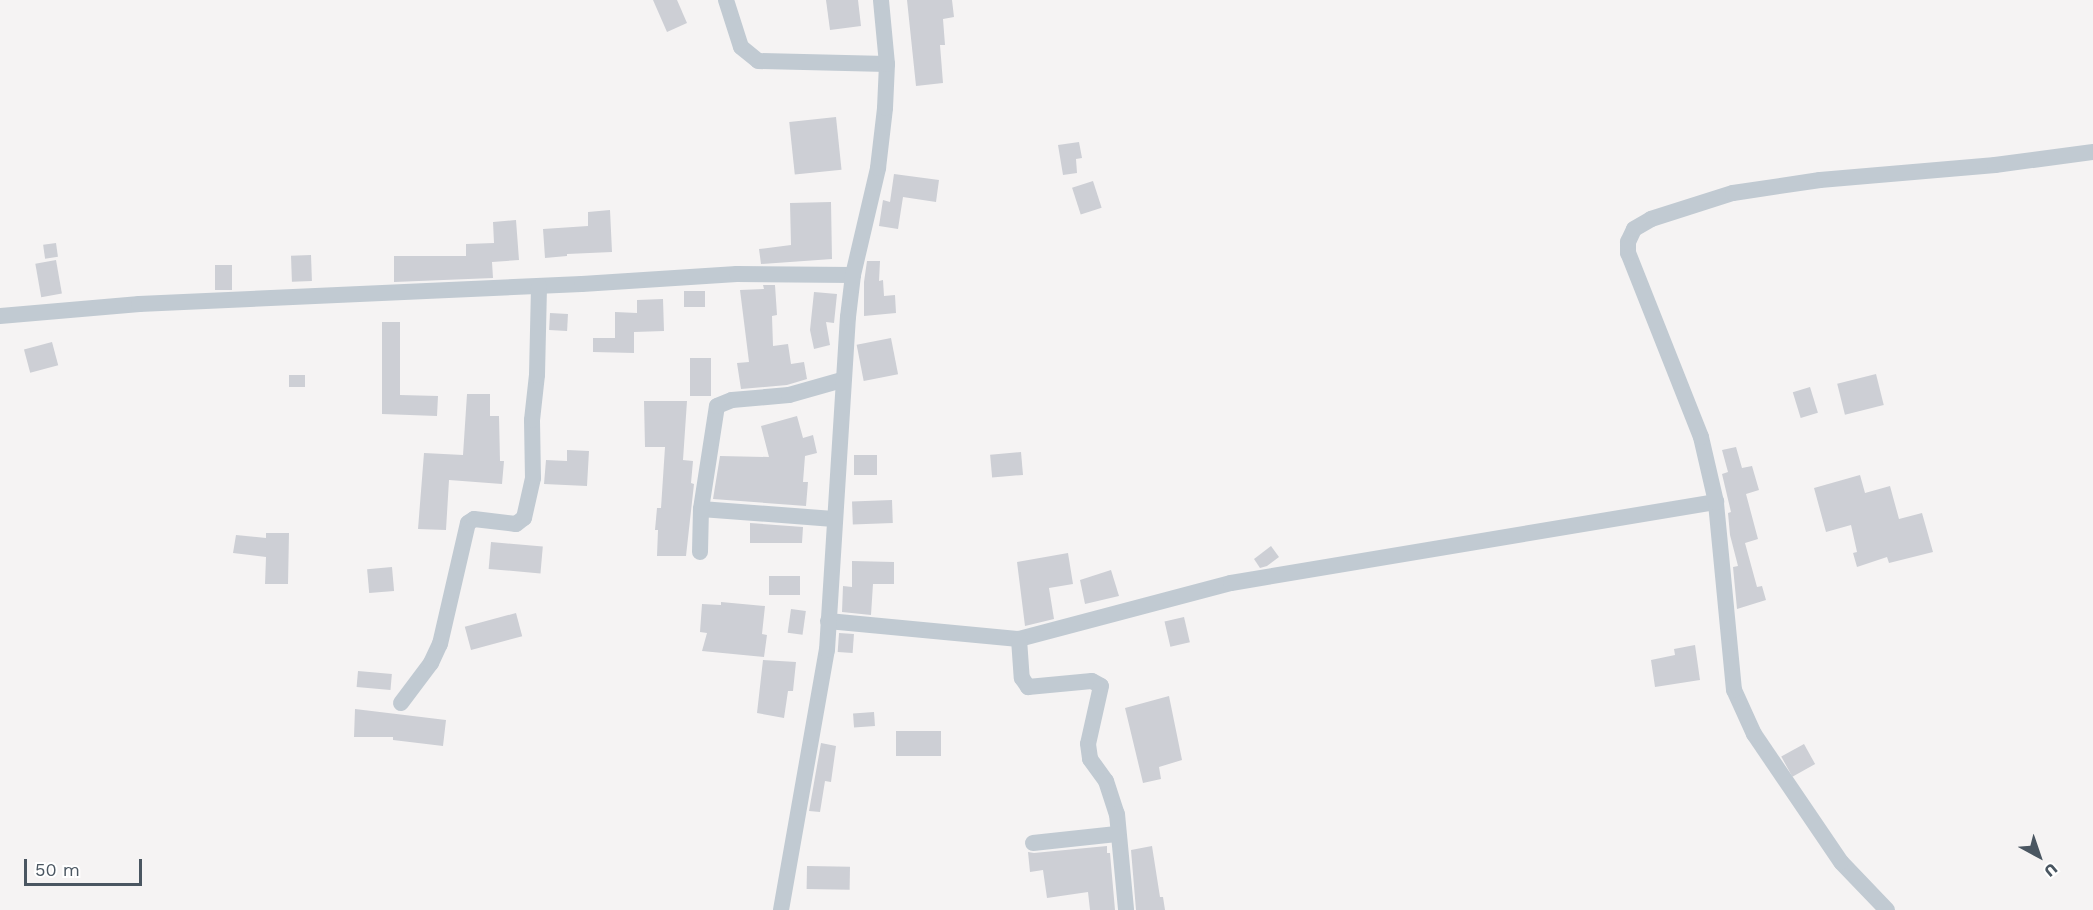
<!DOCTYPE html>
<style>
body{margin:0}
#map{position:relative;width:2093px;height:910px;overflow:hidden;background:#f5f3f3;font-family:"Work Sans",sans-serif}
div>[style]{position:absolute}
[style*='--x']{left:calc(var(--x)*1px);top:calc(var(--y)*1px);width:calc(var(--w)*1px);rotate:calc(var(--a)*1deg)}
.building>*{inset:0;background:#cdcfd5;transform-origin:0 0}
.minor>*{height:16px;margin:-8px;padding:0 8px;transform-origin:8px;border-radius:8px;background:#c1cad2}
span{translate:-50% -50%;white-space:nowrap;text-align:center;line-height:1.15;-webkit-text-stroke:5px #fff;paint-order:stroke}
.north{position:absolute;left:2009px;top:826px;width:60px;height:60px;-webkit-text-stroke:4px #fff;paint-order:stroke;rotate:140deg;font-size:16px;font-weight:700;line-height:24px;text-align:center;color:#4a5661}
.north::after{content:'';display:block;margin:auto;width:21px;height:27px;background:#4a5661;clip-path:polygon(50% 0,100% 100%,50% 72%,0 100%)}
.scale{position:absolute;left:24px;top:859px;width:118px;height:27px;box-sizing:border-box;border:3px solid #4a5661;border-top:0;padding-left:8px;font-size:18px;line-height:21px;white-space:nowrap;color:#4a5661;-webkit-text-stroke:4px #fff;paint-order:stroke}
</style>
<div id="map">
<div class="building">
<i style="clip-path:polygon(653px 0,677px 0,687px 23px,667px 32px)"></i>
<i style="clip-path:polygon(826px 0,858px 0,861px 26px,830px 30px)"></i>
<i style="clip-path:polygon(907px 0,952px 0,954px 17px,943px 19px,945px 45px,940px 45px,943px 83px,916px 86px)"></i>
<i style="left:836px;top:117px;width:53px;height:47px;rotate:84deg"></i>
<i style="clip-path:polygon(1079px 142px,1082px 158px,1076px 159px,1077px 173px,1063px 175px,1058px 145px)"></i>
<i style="clip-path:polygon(894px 174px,939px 180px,936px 202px,903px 197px,898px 229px,879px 226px,883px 200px,890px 202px)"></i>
<i style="left:1093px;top:181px;width:28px;height:22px;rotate:72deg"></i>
<i style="clip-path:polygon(831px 202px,832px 259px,761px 264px,759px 249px,791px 245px,790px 203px)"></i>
<i style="clip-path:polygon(610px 210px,612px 252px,567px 254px,567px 256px,545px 258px,543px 229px,588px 226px,588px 212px)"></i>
<i style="clip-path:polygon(516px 220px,519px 260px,492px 262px,493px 278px,394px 282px,394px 256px,466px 256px,466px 244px,494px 243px,493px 222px)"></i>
<i style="left:56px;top:243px;width:14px;height:13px;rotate:82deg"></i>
<i style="left:311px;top:255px;width:26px;height:20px;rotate:88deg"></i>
<i style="left:56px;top:260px;width:34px;height:21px;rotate:80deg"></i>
<i style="clip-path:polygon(867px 261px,880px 261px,879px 281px,883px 280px,884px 296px,895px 295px,896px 313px,864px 316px,864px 282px)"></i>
<i style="left:215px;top:265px;width:17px;height:25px"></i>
<i style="clip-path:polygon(763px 285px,775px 285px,777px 315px,772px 316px,773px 346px,788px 344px,791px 364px,804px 362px,807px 379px,787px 385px,741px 389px,737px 363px,749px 362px,740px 290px,764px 289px)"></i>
<i style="left:684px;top:291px;width:21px;height:16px"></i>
<i style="clip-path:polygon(814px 292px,837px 294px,834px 323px,826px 322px,830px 345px,814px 349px,810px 330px)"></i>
<i style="clip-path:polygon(663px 299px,664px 331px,634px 332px,634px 353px,593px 352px,593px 338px,615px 338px,615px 312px,637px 313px,637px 300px)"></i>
<i style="left:550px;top:313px;width:18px;height:17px;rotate:3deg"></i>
<i style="clip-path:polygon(382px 322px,400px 322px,400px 395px,438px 396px,437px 416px,382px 414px)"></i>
<i style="left:891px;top:338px;width:37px;height:35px;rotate:79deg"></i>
<i style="left:52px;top:342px;width:24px;height:29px;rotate:75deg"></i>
<i style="left:690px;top:358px;width:21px;height:38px"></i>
<i style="left:1876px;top:374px;width:32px;height:40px;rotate:76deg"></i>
<i style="left:289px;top:375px;width:16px;height:12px"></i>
<i style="left:1810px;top:387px;width:27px;height:18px;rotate:73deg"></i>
<i style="clip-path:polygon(467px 394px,490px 394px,490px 416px,499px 416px,500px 461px,504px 461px,502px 484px,449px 480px,446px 530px,418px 529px,424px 453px,463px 455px)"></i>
<i style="clip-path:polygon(644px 401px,687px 401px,683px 460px,693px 461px,691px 483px,694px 484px,686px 556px,657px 556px,658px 530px,655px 530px,657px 508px,661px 508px,665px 447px,645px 447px)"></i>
<i style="clip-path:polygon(797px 416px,803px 438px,813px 435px,817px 453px,805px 456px,803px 482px,808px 482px,806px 506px,713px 499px,720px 456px,769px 457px,761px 426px)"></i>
<i style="clip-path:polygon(1736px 447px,1742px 468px,1752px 466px,1759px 490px,1746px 494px,1758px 539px,1745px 543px,1757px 587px,1762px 586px,1766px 600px,1737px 609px,1733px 567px,1738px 566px,1730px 535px,1728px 513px,1731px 512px,1722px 474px,1728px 472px,1722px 450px)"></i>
<i style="clip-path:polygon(567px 450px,589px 451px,587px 486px,544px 484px,546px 460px,567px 461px)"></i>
<i style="left:1021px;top:452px;width:23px;height:31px;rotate:85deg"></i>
<i style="left:877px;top:455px;width:20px;height:23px;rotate:90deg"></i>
<i style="clip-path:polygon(1860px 475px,1865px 493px,1890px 486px,1899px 519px,1922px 513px,1933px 552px,1889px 563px,1887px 557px,1857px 567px,1853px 553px,1857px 552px,1851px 525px,1826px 532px,1814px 488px)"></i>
<i style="left:892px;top:500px;width:23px;height:40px;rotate:88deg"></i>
<i style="clip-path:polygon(750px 523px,803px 527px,802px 543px,750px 543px)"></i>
<i style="clip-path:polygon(266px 533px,289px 533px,288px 584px,265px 584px,266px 557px,233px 553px,236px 535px,266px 538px)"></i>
<i style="left:491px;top:542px;width:52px;height:27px;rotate:5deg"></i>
<i style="clip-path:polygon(1271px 546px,1279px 557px,1267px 566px,1260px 568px,1254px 559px)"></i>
<i style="clip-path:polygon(1068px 553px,1073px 584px,1049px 588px,1054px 619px,1025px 626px,1017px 562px)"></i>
<i style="clip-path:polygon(852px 561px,894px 562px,894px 584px,873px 584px,871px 615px,842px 612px,843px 586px,852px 587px)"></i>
<i style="left:392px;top:567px;width:24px;height:25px;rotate:85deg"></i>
<i style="clip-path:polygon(1111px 570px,1119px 596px,1085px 604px,1080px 580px)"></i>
<i style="left:769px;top:576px;width:31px;height:19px"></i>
<i style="clip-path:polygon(721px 602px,765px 606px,762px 634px,767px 635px,764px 657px,702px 651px,707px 633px,700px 632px,702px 604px,721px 605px)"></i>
<i style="left:791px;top:609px;width:15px;height:24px;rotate:8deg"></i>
<i style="left:516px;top:613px;width:24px;height:53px;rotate:75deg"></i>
<i style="left:1184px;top:617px;width:26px;height:20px;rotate:77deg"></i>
<i style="left:839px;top:633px;width:15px;height:19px;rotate:4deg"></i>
<i style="clip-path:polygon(1695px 645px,1700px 680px,1655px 687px,1651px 660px,1675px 655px,1674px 649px)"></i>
<i style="clip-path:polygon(763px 660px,796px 662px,793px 691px,788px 691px,784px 718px,757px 713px)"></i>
<i style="left:358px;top:671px;width:34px;height:16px;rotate:5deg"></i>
<i style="clip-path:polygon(1169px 696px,1182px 760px,1159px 767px,1161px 779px,1143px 783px,1125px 708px)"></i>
<i style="clip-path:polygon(355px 709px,446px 720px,443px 746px,393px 740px,393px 737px,354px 737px)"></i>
<i style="left:874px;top:712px;width:14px;height:21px;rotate:86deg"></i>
<i style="left:896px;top:731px;width:45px;height:25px"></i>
<i style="clip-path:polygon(821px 743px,836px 746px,831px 782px,825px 781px,820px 812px,809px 811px)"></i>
<i style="left:1804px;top:744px;width:23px;height:26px;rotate:61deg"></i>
<i style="clip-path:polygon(1107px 846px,1107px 853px,1110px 853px,1115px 910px,1090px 910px,1088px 892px,1047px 898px,1043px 870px,1030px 872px,1028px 852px,1034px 853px)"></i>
<i style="clip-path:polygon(1152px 846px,1160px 897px,1163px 897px,1165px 910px,1136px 910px,1131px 850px)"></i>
<i style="left:807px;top:866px;width:43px;height:23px;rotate:1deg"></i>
</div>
<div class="minor">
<i style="--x:726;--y:0;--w:49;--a:72.3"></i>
<i style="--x:741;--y:47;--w:22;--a:39"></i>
<i style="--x:758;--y:61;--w:129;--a:1.3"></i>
<i style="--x:0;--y:316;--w:140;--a:-4.9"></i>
<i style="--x:139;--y:304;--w:443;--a:-2.6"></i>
<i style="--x:582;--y:284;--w:155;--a:-3.7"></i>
<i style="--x:737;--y:274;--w:116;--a:0.5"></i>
<i style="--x:701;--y:509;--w:133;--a:4.3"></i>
<i style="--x:700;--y:552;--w:43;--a:-88.7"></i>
<i style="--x:701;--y:509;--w:104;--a:-81.2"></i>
<i style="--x:717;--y:406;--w:16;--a:-22"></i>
<i style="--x:732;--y:400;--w:57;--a:-5"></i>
<i style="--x:789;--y:395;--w:55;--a:-15.8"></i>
<i style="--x:828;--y:621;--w:192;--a:5.4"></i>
<i style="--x:1019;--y:639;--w:219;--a:-14.8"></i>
<i style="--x:1231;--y:583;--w:492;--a:-9.5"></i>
<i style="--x:1019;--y:639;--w:39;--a:86"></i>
<i style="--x:1022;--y:678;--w:11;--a:56"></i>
<i style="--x:1028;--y:687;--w:64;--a:-5.4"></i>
<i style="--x:1092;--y:681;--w:10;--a:29"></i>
<i style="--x:1101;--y:686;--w:59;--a:102.6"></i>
<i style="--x:1088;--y:744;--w:15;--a:82"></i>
<i style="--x:1090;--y:759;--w:27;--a:54"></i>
<i style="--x:1106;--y:781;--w:35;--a:72"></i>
<i style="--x:1117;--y:814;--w:96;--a:84.6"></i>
<i style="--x:401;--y:703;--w:50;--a:-53.1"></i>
<i style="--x:431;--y:663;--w:21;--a:-65"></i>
<i style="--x:440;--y:644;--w:124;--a:-77"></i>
<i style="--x:468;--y:523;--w:7;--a:-34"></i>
<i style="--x:474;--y:519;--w:42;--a:6.8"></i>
<i style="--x:516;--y:524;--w:10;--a:-37"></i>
<i style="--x:524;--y:518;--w:41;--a:-77.3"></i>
<i style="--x:533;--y:478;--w:58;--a:-91"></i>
<i style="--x:532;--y:420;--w:45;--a:-83.7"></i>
<i style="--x:537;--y:375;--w:89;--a:-88.7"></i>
<i style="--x:1033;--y:843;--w:84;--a:-6.1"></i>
<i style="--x:781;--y:910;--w:264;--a:-80"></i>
<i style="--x:827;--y:650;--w:334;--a:-86.4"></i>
<i style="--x:848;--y:317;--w:42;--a:-83.2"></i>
<i style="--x:853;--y:275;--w:110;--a:-76.8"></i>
<i style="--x:878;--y:168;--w:60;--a:-83.3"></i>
<i style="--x:885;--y:108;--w:44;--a:-87.4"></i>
<i style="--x:887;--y:64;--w:64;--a:-95.4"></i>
<i style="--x:1887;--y:910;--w:66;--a:-133.8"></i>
<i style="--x:1841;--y:862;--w:155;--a:-124.2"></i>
<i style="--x:1754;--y:734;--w:48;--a:-114.4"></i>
<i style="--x:1734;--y:690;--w:189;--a:-95.5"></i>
<i style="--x:1716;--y:502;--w:67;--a:-103"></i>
<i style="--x:1701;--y:437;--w:198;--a:-111.6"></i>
<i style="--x:1628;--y:253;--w:11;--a:-90"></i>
<i style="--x:1628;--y:242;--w:14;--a:-65"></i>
<i style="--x:1634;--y:229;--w:20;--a:-30"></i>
<i style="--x:1651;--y:219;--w:86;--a:-17.6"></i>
<i style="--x:1733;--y:193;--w:88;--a:-8.5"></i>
<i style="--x:1820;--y:180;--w:176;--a:-4.9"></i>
<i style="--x:1995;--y:165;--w:99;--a:-7.6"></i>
</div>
<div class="north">U</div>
<div class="scale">50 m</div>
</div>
